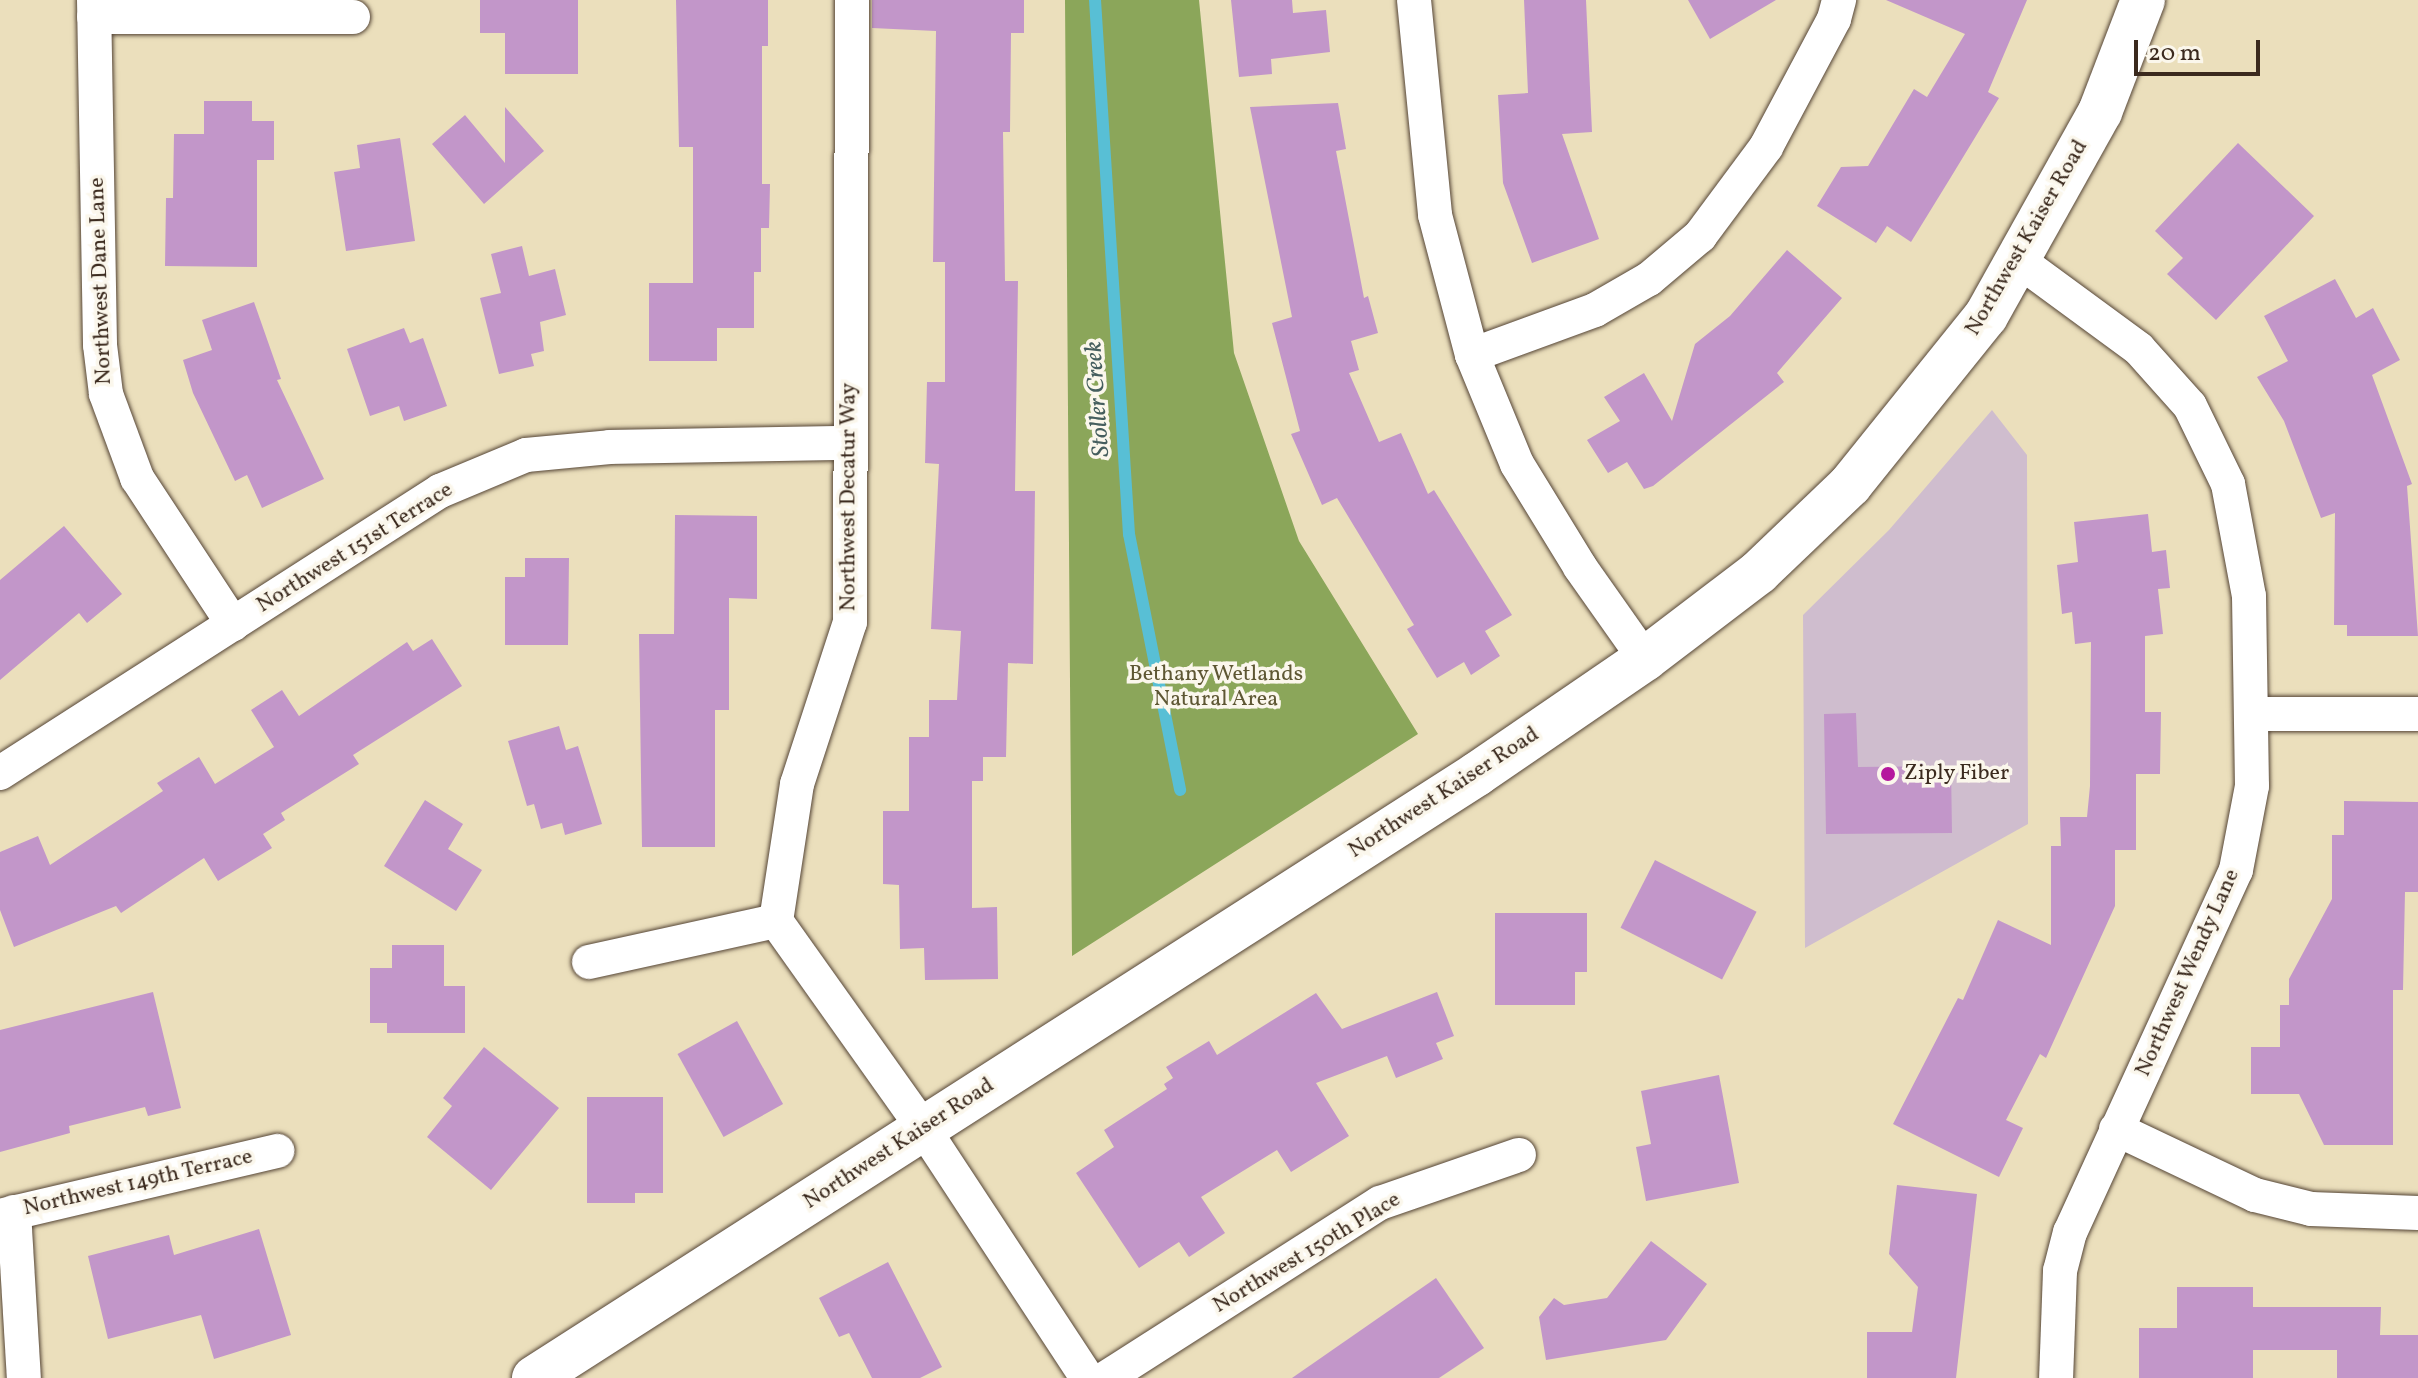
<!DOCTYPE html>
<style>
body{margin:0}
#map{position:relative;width:2418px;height:1378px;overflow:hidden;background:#ebdfbc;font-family:Vollkorn,serif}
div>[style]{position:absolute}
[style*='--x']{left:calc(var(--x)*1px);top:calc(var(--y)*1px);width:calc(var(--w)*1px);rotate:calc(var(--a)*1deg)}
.industrial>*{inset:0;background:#cfbdce}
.forest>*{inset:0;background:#8ba65a}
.stream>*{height:12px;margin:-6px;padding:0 6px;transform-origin:6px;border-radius:6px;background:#58bfd5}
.building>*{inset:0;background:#c296c9;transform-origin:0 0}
.roads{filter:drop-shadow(0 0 2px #554536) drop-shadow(0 0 2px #554536)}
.street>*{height:34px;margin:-17px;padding:0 17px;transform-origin:17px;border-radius:17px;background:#fff}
.secondary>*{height:44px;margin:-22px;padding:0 22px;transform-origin:22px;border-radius:22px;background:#fff}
.dots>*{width:22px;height:22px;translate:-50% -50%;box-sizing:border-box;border:4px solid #fbf7ec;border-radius:50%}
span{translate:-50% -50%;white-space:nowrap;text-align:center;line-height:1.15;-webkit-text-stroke:7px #fbf7ec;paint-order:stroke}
.street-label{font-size:22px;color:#3b2a1e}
.park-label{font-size:22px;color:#5e5733}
.poi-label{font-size:22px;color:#3b2a1e}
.left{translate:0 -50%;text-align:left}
.water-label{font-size:24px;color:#455e5e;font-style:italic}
.scale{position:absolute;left:2134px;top:40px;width:126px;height:36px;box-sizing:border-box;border:4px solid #3b2a1e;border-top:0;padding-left:10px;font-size:24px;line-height:28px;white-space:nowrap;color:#3b2a1e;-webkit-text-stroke:6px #fbf7ec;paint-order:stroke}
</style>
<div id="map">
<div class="industrial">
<i style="clip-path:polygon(1992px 410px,2027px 455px,2028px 824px,1805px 948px,1803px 615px,1889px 530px)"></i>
</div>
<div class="forest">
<i style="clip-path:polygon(1065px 0,1199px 0,1234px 353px,1299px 541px,1418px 734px,1072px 956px)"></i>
</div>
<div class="stream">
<i style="--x:1095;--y:0;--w:535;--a:86.36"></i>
<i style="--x:1129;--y:534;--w:261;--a:78.7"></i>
</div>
<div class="building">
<i style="clip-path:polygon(480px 0,578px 0,578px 74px,505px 74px,505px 33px,480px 33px)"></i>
<i style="clip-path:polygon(676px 0,768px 0,768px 46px,762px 46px,762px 184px,770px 184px,769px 228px,761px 228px,761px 272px,754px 272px,754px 328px,717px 328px,717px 361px,649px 361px,649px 283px,693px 283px,693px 147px,679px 147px)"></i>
<i style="clip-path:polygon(872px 0,1024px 0,1024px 33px,1011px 33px,1010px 132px,1003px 132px,1005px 281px,1018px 281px,1015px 491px,1035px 491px,1033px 664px,1008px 663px,1006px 757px,983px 757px,983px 781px,972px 781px,972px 908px,997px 907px,998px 979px,925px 980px,924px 948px,900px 949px,899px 885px,883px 884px,883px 811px,909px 811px,909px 737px,929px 737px,929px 700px,957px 700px,961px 631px,931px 629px,939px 464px,925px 463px,927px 382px,945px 382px,945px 262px,933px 262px,936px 31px,872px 28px)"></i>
<i style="clip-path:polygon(1231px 0,1292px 0,1293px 13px,1326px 10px,1330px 52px,1271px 59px,1272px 74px,1239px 77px)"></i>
<i style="clip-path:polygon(1524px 0,1586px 0,1592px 132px,1562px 134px,1599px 239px,1532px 263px,1503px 183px,1498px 95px,1528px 93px)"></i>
<i style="clip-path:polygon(1688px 0,1776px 0,1710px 39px)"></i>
<i style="clip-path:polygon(1886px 0,2027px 0,1988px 92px,1999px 98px,1951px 177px,1911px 242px,1887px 226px,1876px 243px,1817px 206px,1841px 167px,1868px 166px,1914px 89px,1927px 97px,1965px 34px)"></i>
<i style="clip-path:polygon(204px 101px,252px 101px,252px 121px,274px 121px,274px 160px,257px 160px,257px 267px,165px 266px,166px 198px,173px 198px,174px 134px,204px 134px)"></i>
<i style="clip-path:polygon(1338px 103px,1346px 149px,1336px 151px,1364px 298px,1368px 296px,1378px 333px,1351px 341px,1359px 370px,1349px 373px,1379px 442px,1401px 433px,1428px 494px,1434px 490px,1512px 615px,1485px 631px,1500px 656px,1471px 675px,1464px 662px,1437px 678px,1407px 629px,1414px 625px,1337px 498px,1322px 505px,1291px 434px,1300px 431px,1272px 323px,1292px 317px,1250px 107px)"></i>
<i style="clip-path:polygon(505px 107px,544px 151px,484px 204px,432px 144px,465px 115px,505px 163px)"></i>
<i style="clip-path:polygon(400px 138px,415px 241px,346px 251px,334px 172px,360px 168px,357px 145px)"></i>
<i style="clip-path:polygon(2238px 143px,2314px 216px,2216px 320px,2167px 274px,2183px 258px,2155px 231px)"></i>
<i style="clip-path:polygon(522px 246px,529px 276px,555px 269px,566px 315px,540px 322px,544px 351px,531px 354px,534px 366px,499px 374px,480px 298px,501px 293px,491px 254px)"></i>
<i style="clip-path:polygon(1787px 250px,1842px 298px,1777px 373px,1784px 382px,1653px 486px,1644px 489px,1627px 462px,1608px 473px,1587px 440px,1620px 421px,1604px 397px,1644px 373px,1672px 421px,1695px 344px,1730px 316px)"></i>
<i style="clip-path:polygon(2335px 279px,2356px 318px,2373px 308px,2400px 360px,2372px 375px,2412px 484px,2407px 486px,2418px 636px,2347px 636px,2347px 625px,2334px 625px,2335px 513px,2321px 518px,2284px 421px,2257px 377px,2288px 361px,2264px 316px)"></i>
<i style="clip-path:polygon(254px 302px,281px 379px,277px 380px,324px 479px,262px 508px,247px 475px,235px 481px,193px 393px,183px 360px,212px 350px,202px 320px)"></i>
<i style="clip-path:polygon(404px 328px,410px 343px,423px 338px,447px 406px,404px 421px,399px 406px,370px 416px,347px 349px)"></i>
<i style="clip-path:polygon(2148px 514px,2152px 552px,2166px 550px,2170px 588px,2158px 589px,2163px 634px,2145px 636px,2145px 712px,2161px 712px,2160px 774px,2136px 774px,2136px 850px,2115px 850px,2115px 906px,2046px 1058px,2040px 1054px,2006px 1120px,2023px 1128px,1999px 1177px,1893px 1124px,1958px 998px,1963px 1000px,1998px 920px,2051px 945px,2051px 846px,2061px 846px,2060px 817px,2087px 817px,2090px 786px,2091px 642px,2075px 644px,2072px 612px,2062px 614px,2057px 565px,2078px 562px,2074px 522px)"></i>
<i style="clip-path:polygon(675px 515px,757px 516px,757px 599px,729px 598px,729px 710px,715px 710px,715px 847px,642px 847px,639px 634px,674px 634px)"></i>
<i style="clip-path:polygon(64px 526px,122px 594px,87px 623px,79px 613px,0 680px,0 580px)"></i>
<i style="clip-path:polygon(525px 558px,569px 558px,568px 645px,505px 645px,505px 577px,525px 577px)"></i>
<i style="clip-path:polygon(432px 639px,462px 686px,353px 755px,359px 764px,281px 813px,285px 820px,263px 834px,272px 848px,218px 881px,204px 858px,121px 913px,116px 906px,14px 947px,0 910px,0 852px,38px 836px,50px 865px,163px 791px,157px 783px,199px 757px,215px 784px,274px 747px,251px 710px,282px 690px,299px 716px,407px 642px,413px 651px)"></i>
<i style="clip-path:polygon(1856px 713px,1858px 767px,1951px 766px,1952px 833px,1826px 834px,1824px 714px)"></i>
<i style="clip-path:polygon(559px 726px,566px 750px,578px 746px,602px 824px,565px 835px,562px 823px,541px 829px,534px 804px,527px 806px,508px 741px)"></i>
<i style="clip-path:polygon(425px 800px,463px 824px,448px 849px,482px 870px,456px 911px,384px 866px)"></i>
<i style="clip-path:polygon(2344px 801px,2418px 802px,2418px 892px,2405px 892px,2403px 990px,2393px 990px,2393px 1145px,2324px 1145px,2299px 1094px,2251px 1094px,2251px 1047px,2280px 1047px,2280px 1005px,2289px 1005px,2289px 979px,2332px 899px,2332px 835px,2344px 835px)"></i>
<i style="left:1655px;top:860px;width:114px;height:76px;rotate:27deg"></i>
<i style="clip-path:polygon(1495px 913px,1587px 913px,1587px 972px,1575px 972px,1575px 1005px,1495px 1005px)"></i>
<i style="clip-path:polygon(392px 945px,444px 945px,444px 986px,465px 986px,465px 1033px,387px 1033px,387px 1023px,370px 1023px,370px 968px,392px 968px)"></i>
<i style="clip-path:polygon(153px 992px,181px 1108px,148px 1116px,145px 1107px,69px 1126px,70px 1133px,0 1152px,0 1030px)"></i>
<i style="clip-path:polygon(1437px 992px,1454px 1036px,1436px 1043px,1443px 1059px,1396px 1078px,1387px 1056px,1316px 1083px,1349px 1136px,1291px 1172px,1277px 1150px,1201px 1197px,1225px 1233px,1189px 1257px,1179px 1242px,1139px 1268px,1076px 1173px,1114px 1147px,1104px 1130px,1167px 1089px,1164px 1084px,1173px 1078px,1166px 1067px,1209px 1041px,1217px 1055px,1316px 993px,1342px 1029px)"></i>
<i style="left:737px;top:1021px;width:95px;height:68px;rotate:61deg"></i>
<i style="clip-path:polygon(484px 1047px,559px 1108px,491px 1190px,427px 1137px,452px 1106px,443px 1098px)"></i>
<i style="clip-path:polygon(1719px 1075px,1739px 1183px,1646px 1201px,1636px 1147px,1651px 1144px,1641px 1091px)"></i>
<i style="clip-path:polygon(587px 1097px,663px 1097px,663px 1193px,635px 1193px,635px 1203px,587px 1203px)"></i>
<i style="clip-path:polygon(1897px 1185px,1977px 1194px,1956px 1378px,1867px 1378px,1867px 1332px,1912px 1332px,1918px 1287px,1889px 1254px)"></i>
<i style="clip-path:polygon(259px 1229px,291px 1335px,214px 1359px,201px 1315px,108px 1339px,88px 1256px,169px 1235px,174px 1255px)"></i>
<i style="clip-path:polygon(1651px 1241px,1707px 1284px,1666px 1340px,1546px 1360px,1539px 1317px,1554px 1298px,1564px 1305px,1607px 1298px)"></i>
<i style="clip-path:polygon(888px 1262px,942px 1367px,920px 1378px,872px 1378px,849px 1333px,839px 1337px,819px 1298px)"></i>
<i style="clip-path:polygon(1436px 1278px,1484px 1348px,1439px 1378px,1292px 1378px)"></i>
<i style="clip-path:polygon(2177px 1287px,2253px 1287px,2253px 1307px,2381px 1307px,2380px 1335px,2418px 1335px,2418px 1378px,2337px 1378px,2337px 1350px,2253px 1350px,2253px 1378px,2139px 1378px,2139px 1328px,2177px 1328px)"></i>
</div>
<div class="roads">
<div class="street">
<i style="--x:94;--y:0;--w:345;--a:89"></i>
<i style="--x:100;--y:345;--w:49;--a:83"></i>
<i style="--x:106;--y:394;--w:90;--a:69.7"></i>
<i style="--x:137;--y:478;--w:175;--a:56.7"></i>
<i style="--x:852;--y:0;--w:622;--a:90.18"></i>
<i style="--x:850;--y:622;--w:170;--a:108.1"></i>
<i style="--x:797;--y:784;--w:139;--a:98.7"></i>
<i style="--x:776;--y:921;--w:254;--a:54.6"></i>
<i style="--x:923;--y:1128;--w:299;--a:56.7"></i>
<i style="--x:1414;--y:0;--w:216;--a:84.4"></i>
<i style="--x:1435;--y:215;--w:145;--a:75.2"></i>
<i style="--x:1472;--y:355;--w:118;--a:67.6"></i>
<i style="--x:1517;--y:464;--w:121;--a:58.5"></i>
<i style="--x:1580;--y:567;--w:113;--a:54.8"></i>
<i style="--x:94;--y:17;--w:259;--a:0"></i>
<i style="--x:2018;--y:260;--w:150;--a:36.3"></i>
<i style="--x:2139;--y:349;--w:76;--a:48.2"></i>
<i style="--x:2190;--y:406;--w:87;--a:64"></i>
<i style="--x:2228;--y:484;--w:114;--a:79.4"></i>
<i style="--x:2249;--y:596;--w:190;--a:89.1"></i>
<i style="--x:2252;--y:786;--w:86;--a:100.8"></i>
<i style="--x:2236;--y:870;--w:398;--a:114.6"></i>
<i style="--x:2070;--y:1232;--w:40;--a:104.4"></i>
<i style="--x:2060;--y:1271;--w:107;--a:92.1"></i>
<i style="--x:1472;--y:355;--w:131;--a:-20.1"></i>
<i style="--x:1595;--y:310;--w:62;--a:-29.9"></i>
<i style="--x:1649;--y:279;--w:67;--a:-40.1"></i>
<i style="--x:1700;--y:236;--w:111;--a:-53.4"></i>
<i style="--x:1766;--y:147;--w:145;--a:-62"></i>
<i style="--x:1834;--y:19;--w:20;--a:-75"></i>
<i style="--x:2253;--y:714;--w:165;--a:0"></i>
<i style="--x:0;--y:773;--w:523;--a:-32.66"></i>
<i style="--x:440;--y:491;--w:93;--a:-22.7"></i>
<i style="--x:526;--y:455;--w:84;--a:-5.4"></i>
<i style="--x:610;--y:447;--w:238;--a:-1"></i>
<i style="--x:589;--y:962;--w:191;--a:-12.4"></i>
<i style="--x:2116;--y:1129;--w:154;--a:25.4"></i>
<i style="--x:2255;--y:1195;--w:58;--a:14"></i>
<i style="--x:2311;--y:1209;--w:107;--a:2.1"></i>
<i style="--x:14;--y:1212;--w:166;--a:86.6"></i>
<i style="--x:0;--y:1216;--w:285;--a:-13.2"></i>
<i style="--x:1106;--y:1378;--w:325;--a:-32.6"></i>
<i style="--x:1380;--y:1203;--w:147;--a:-19.1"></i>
</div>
<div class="secondary">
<i style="--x:534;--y:1378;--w:1120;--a:-32.64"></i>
<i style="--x:1477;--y:774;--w:204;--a:-34.4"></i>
<i style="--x:1645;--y:659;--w:143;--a:-37.3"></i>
<i style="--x:1759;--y:572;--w:126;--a:-43.7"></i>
<i style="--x:1850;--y:485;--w:217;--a:-51.2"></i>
<i style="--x:1986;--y:316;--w:234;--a:-60.8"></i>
<i style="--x:2100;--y:112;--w:120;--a:-69"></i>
</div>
</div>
<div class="dots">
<i style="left:1888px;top:774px;background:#b5179e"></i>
</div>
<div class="street-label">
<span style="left:2027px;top:238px;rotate:-60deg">Northwest Kaiser Road</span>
<span style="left:101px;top:281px;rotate:-92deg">Northwest Dane Lane</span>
<span style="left:849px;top:497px;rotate:-90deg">Northwest Decatur Way</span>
<span style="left:355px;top:548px;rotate:-32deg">Northwest 151st Terrace</span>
<span style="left:1444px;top:793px;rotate:-33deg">Northwest Kaiser Road</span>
<span style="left:2188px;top:973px;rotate:-66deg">Northwest Wendy Lane</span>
<span style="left:899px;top:1144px;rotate:-33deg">Northwest Kaiser Road</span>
<span style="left:138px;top:1183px;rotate:-13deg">Northwest 149th Terrace</span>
<span style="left:1307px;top:1253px;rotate:-31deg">Northwest 150th Place</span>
</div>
<div class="park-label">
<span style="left:1216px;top:687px">Bethany Wetlands<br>Natural Area</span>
</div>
<div class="poi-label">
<span class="left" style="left:1904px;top:774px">Ziply Fiber</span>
</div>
<div class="water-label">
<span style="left:1099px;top:399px;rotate:-94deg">Stoller Creek</span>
</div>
<div class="scale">20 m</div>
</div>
